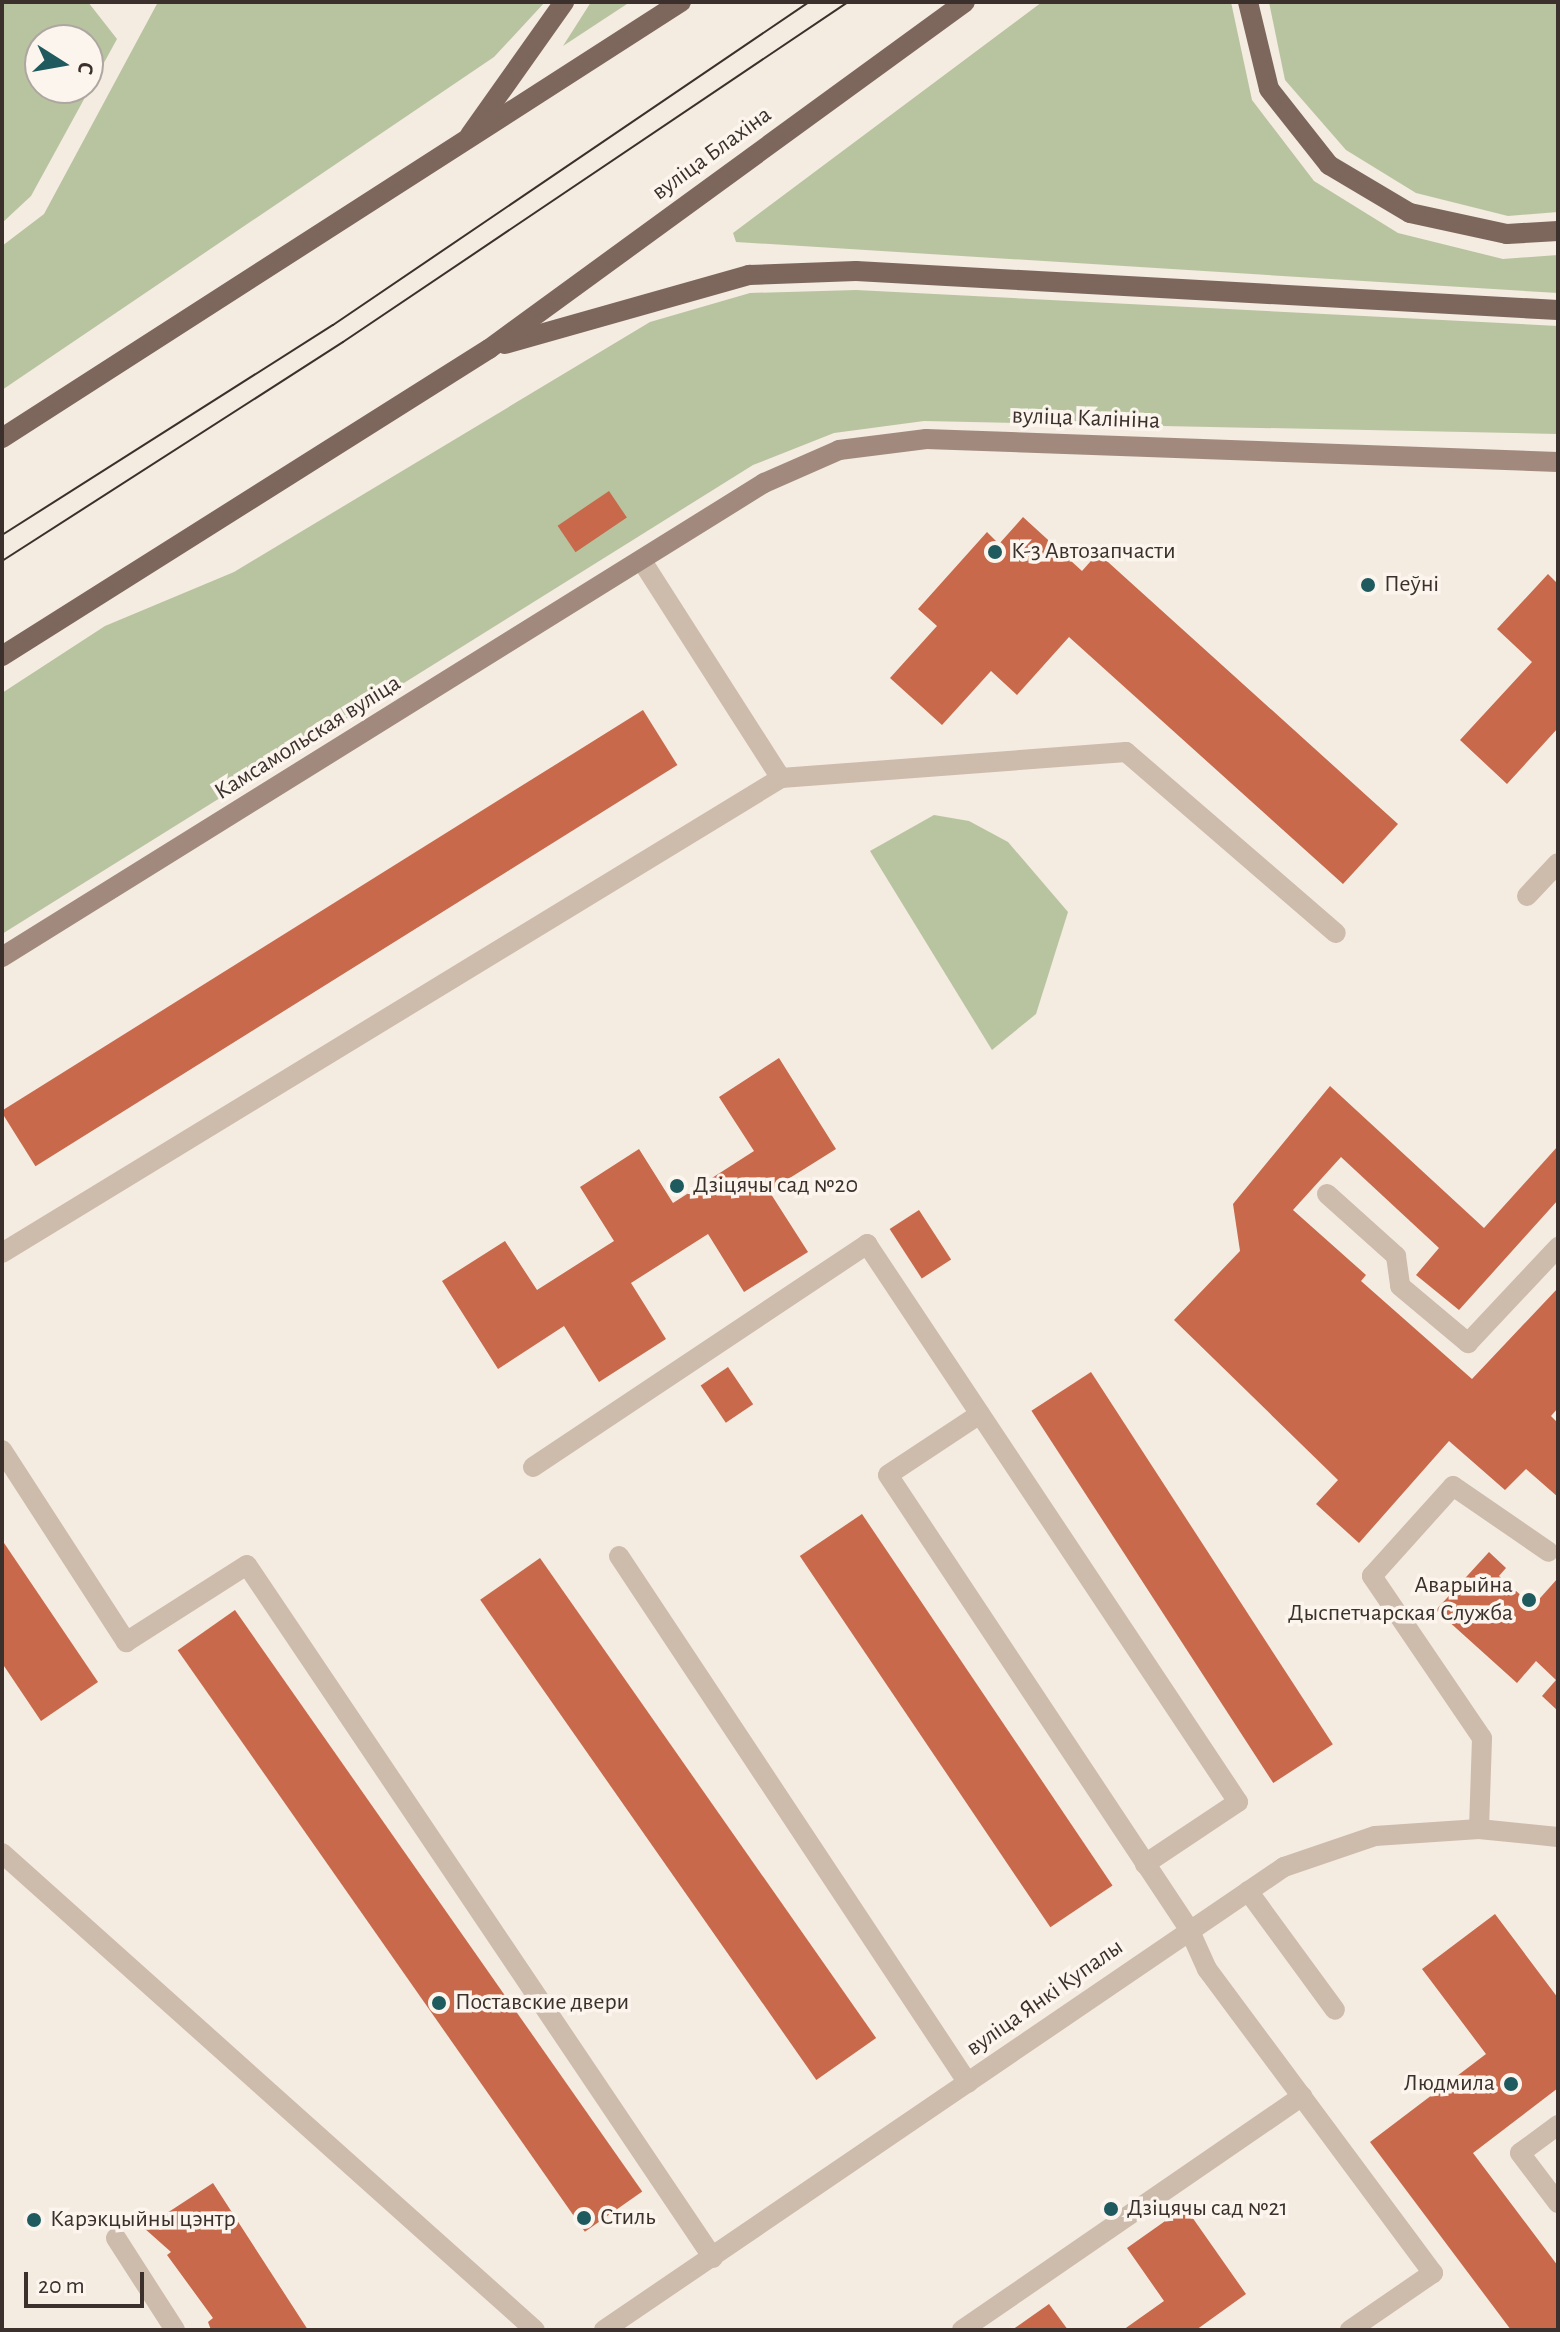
<!DOCTYPE html>
<meta charset="utf-8">
<style>
body{margin:0}
#map{position:relative;width:1560px;height:2332px;overflow:hidden;background:#f4ebe1;font-family:"Alegreya Sans",sans-serif}
div>[style]{position:absolute}
[style*='--x']{left:calc(var(--x)*1px);top:calc(var(--y)*1px);width:calc(var(--w)*1px);rotate:calc(var(--a)*1deg)}
.green>*{inset:0;background:#b8c4a0}
.building>*{inset:0;background:#c8694b;transform-origin:0 0}
.lane>*{height:20px;margin:-10px;padding:0 10px;transform-origin:10px;border-radius:10px;background:#cdbbac}
.street>*{height:20px;margin:-10px;padding:0 10px;transform-origin:10px;border-radius:10px;background:#cdbbac}
.secondary>*{height:20px;margin:-10px;padding:0 10px;transform-origin:10px;border-radius:10px;background:#a18a7d}
.primary>*{height:20px;margin:-10px;padding:0 10px;transform-origin:10px;border-radius:10px;background:#7d675c}
.tram>*{height:2px;margin:-1px;padding:0 1px;transform-origin:1px;border-radius:1px;background:#3b302b}
.dots>*{width:22px;height:22px;translate:-50% -50%;box-sizing:border-box;border:4px solid #fbf5ee;border-radius:50%}
span{translate:-50% -50%;white-space:nowrap;text-align:center;line-height:1.15;-webkit-text-stroke:7px #fbf5ee;paint-order:stroke}
.street-label{font-size:24px;color:#3b302b}
.poi-label{font-size:24px;color:#3b302b}
.left{translate:0 -50%;text-align:left}
.right{translate:-100% -50%;text-align:right}
.frame{position:absolute;inset:0;border:4px solid #3b302b;pointer-events:none}
.north{position:absolute;left:24px;top:24px;width:80px;height:80px;box-sizing:border-box;background:#fbf5ee;border:2px solid #aea6a0;border-radius:50%;rotate:101deg;font-size:22px;font-weight:700;line-height:32px;text-align:center;color:#3b302b}
.north::after{content:'';display:block;margin:auto;width:28px;height:36px;background:#1f5a5e;clip-path:polygon(50% 0,100% 100%,50% 72%,0 100%)}
.scale{position:absolute;left:24px;top:2272px;width:120px;height:36px;box-sizing:border-box;border:4px solid #3b302b;border-top:0;padding-left:10px;font-size:24px;line-height:28px;white-space:nowrap;color:#3b302b;-webkit-text-stroke:6px #fbf5ee;paint-order:stroke}
</style>
<div id="map">
<div class="green">
<i style="clip-path:polygon(evenodd,2px 2px,88px 2px,117px 39px,31px 196px,2px 223px,2px 2px,88px 40px,88px 88px,40px 88px,40px 40px,88px 40px)"></i>
<i style="clip-path:polygon(158px 2px,545px 2px,494px 57px,2px 390px,2px 246px,44px 214px)"></i>
<i style="clip-path:polygon(591px 2px,630px 2px,563px 46px)"></i>
<i style="clip-path:polygon(1042px 2px,1231px 2px,1252px 100px,1314px 181px,1398px 233px,1503px 259px,1558px 255px,1558px 293px,736px 242px,733px 233px)"></i>
<i style="clip-path:polygon(1269px 2px,1558px 2px,1558px 212px,1508px 216px,1416px 193px,1346px 150px,1285px 80px)"></i>
<i style="clip-path:polygon(856px 290px,1558px 326px,1558px 434px,924px 421px,834px 433px,753px 465px,2px 934px,2px 693px,105px 626px,234px 572px,650px 322px,750px 293px)"></i>
<i style="clip-path:polygon(934px 815px,969px 821px,1008px 842px,1068px 912px,1036px 1014px,992px 1050px,870px 851px)"></i>
</div>
<div class="building">
<i style="left:609px;top:491px;width:32px;height:62px;rotate:56deg"></i>
<i style="clip-path:polygon(1023px 517px,1082px 571px,1098px 553px,1398px 824px,1343px 884px,1069px 637px,1017px 695px,991px 671px,942px 725px,890px 678px,937px 626px,918px 609px,987px 532px,999px 544px)"></i>
<i style="clip-path:polygon(1548px 574px,1558px 584px,1558px 728px,1507px 784px,1460px 740px,1532px 662px,1497px 629px)"></i>
<i style="left:643px;top:710px;width:65px;height:757px;rotate:58deg"></i>
<i style="clip-path:polygon(779px 1058px,836px 1149px,769px 1191px,808px 1252px,744px 1292px,708px 1234px,631px 1283px,666px 1339px,599px 1382px,564px 1326px,498px 1369px,442px 1281px,505px 1241px,537px 1290px,614px 1241px,580px 1187px,639px 1149px,673px 1203px,754px 1151px,719px 1097px)"></i>
<i style="clip-path:polygon(1330px 1086px,1484px 1228px,1558px 1146px,1558px 1200px,1459px 1310px,1416px 1275px,1439px 1248px,1341px 1157px,1293px 1210px,1366px 1275px,1361px 1281px,1472px 1379px,1558px 1288px,1558px 1408px,1551px 1416px,1558px 1423px,1558px 1497px,1526px 1469px,1505px 1490px,1449px 1441px,1359px 1543px,1316px 1504px,1338px 1480px,1174px 1320px,1240px 1251px,1233px 1204px)"></i>
<i style="left:919px;top:1210px;width:59px;height:35px;rotate:57deg"></i>
<i style="left:728px;top:1367px;width:45px;height:33px;rotate:56deg"></i>
<i style="left:1091px;top:1372px;width:444px;height:71px;rotate:57deg"></i>
<i style="left:862px;top:1514px;width:448px;height:75px;rotate:56deg"></i>
<i style="clip-path:polygon(2px 1540px,98px 1682px,41px 1721px,2px 1663px)"></i>
<i style="clip-path:polygon(1489px 1552px,1506px 1568px,1499px 1576px,1533px 1606px,1558px 1578px,1558px 1711px,1542px 1696px,1556px 1680px,1536px 1661px,1517px 1683px,1436px 1610px)"></i>
<i style="left:540px;top:1558px;width:586px;height:73px;rotate:55deg"></i>
<i style="left:235px;top:1610px;width:710px;height:70px;rotate:55deg"></i>
<i style="clip-path:polygon(1495px 1914px,1558px 1998px,1558px 2088px,1473px 2153px,1558px 2266px,1558px 2330px,1511px 2330px,1370px 2142px,1486px 2054px,1422px 1969px)"></i>
<i style="clip-path:polygon(213px 2183px,308px 2330px,211px 2330px,208px 2322px,213px 2318px,167px 2255px,171px 2252px,144px 2228px)"></i>
<i style="clip-path:polygon(1185px 2207px,1246px 2294px,1196px 2330px,1123px 2330px,1164px 2301px,1127px 2248px)"></i>
<i style="clip-path:polygon(1049px 2304px,1068px 2330px,1012px 2330px)"></i>
</div>
<div class="lane">
<i style="--x:642;--y:561;--w:258;--a:57.4"></i>
<i style="--x:1527;--y:896;--w:45;--a:-46.8"></i>
<i style="--x:1327;--y:1194;--w:93;--a:41.9"></i>
<i style="--x:1396;--y:1256;--w:30;--a:82"></i>
<i style="--x:1400;--y:1286;--w:89;--a:40"></i>
<i style="--x:1468;--y:1343;--w:132;--a:-46.8"></i>
<i style="--x:2;--y:1253;--w:912;--a:-31.37"></i>
<i style="--x:781;--y:778;--w:346;--a:-4.3"></i>
<i style="--x:1126;--y:752;--w:277;--a:40.8"></i>
<i style="--x:980;--y:1414;--w:110;--a:146.5"></i>
<i style="--x:888;--y:1475;--w:545;--a:56.46"></i>
<i style="--x:1189;--y:1929;--w:44;--a:65.8"></i>
<i style="--x:1207;--y:1969;--w:379;--a:53.4"></i>
<i style="--x:1433;--y:2273;--w:101;--a:145.5"></i>
<i style="--x:2;--y:1450;--w:229;--a:57.1"></i>
<i style="--x:126;--y:1642;--w:143;--a:-32.5"></i>
<i style="--x:247;--y:1565;--w:835;--a:56.08"></i>
<i style="--x:533;--y:1467;--w:402;--a:-33.7"></i>
<i style="--x:867;--y:1244;--w:670;--a:56.38"></i>
<i style="--x:1238;--y:1802;--w:112;--a:146.3"></i>
<i style="--x:619;--y:1556;--w:632;--a:56.49"></i>
<i style="--x:1479;--y:1829;--w:91;--a:-88.1"></i>
<i style="--x:1482;--y:1738;--w:196;--a:-124.2"></i>
<i style="--x:1372;--y:1576;--w:121;--a:-48"></i>
<i style="--x:1453;--y:1486;--w:116;--a:34.5"></i>
<i style="--x:1248;--y:1891;--w:147;--a:53.8"></i>
<i style="--x:1558;--y:2125;--w:47;--a:143.6"></i>
<i style="--x:1520;--y:2153;--w:63;--a:52.8"></i>
<i style="--x:116;--y:2238;--w:109;--a:57.3"></i>
<i style="--x:962;--y:2330;--w:413;--a:-34.5"></i>
</div>
<div class="street">
<i style="--x:2;--y:1853;--w:715;--a:41.83"></i>
<i style="--x:604;--y:2330;--w:823;--a:-34.25"></i>
<i style="--x:1284;--y:1867;--w:96;--a:-18.8"></i>
<i style="--x:1375;--y:1836;--w:104;--a:-3.9"></i>
<i style="--x:1479;--y:1829;--w:79;--a:5.8"></i>
</div>
<div class="secondary">
<i style="--x:2;--y:957;--w:897;--a:-31.88"></i>
<i style="--x:764;--y:483;--w:82;--a:-23.7"></i>
<i style="--x:839;--y:450;--w:88;--a:-7.2"></i>
<i style="--x:926;--y:439;--w:632;--a:2.08"></i>
</div>
<div class="primary">
<i style="--x:1248;--y:2;--w:89;--a:76.4"></i>
<i style="--x:1269;--y:89;--w:97;--a:51.7"></i>
<i style="--x:1329;--y:165;--w:94;--a:30.7"></i>
<i style="--x:1410;--y:213;--w:99;--a:12.2"></i>
<i style="--x:1507;--y:234;--w:51;--a:-3.4"></i>
<i style="--x:470;--y:135;--w:163;--a:-54.7"></i>
<i style="--x:505;--y:344;--w:254;--a:-15.8"></i>
<i style="--x:749;--y:275;--w:107;--a:-2.1"></i>
<i style="--x:856;--y:271;--w:703;--a:3.18"></i>
<i style="--x:2;--y:438;--w:807;--a:-32.71"></i>
<i style="--x:2;--y:656;--w:576;--a:-32.23"></i>
<i style="--x:489;--y:349;--w:589;--a:-36.09"></i>
</div>
<div class="tram">
<i style="--x:2;--y:535;--w:392;--a:-32.4"></i>
<i style="--x:333;--y:325;--w:575;--a:-34.16"></i>
<i style="--x:2;--y:561;--w:405;--a:-32.7"></i>
<i style="--x:343;--y:342;--w:609;--a:-33.95"></i>
</div>
<div class="dots">
<i style="left:995px;top:552px;background:#1f5a5e"></i>
<i style="left:1368px;top:585px;background:#1f5a5e"></i>
<i style="left:677px;top:1186px;background:#1f5a5e"></i>
<i style="left:1529px;top:1600px;background:#1f5a5e"></i>
<i style="left:439px;top:2003px;background:#1f5a5e"></i>
<i style="left:1511px;top:2084px;background:#1f5a5e"></i>
<i style="left:1111px;top:2209px;background:#1f5a5e"></i>
<i style="left:584px;top:2218px;background:#1f5a5e"></i>
<i style="left:34px;top:2220px;background:#1f5a5e"></i>
</div>
<div class="street-label">
<span style="left:712px;top:154px;rotate:-36deg">вуліца Блахіна</span>
<span style="left:1086px;top:419px;rotate:2deg">вуліца Калініна</span>
<span style="left:308px;top:738px;rotate:-32deg">Камсамольская вуліца</span>
<span style="left:1045px;top:1998px;rotate:-35deg">вуліца Янкі Купалы</span>
</div>
<div class="poi-label">
<span class="left" style="left:1011px;top:552px">К-3 Автозапчасти</span>
<span class="left" style="left:1384px;top:585px">Пеўні</span>
<span class="left" style="left:693px;top:1186px">Дзіцячы сад №20</span>
<span class="right" style="left:1513px;top:1600px">Аварыйна<br>Дыспетчарская Служба</span>
<span class="left" style="left:455px;top:2003px">Поставские двери</span>
<span class="right" style="left:1495px;top:2084px">Людмила</span>
<span class="left" style="left:1127px;top:2209px">Дзіцячы сад №21</span>
<span class="left" style="left:600px;top:2218px">Стиль</span>
<span class="left" style="left:50px;top:2220px">Карэкцыйны цэнтр</span>
</div>
<div class="frame"></div>
<div class="north">С</div>
<div class="scale">20 m</div>
</div>
